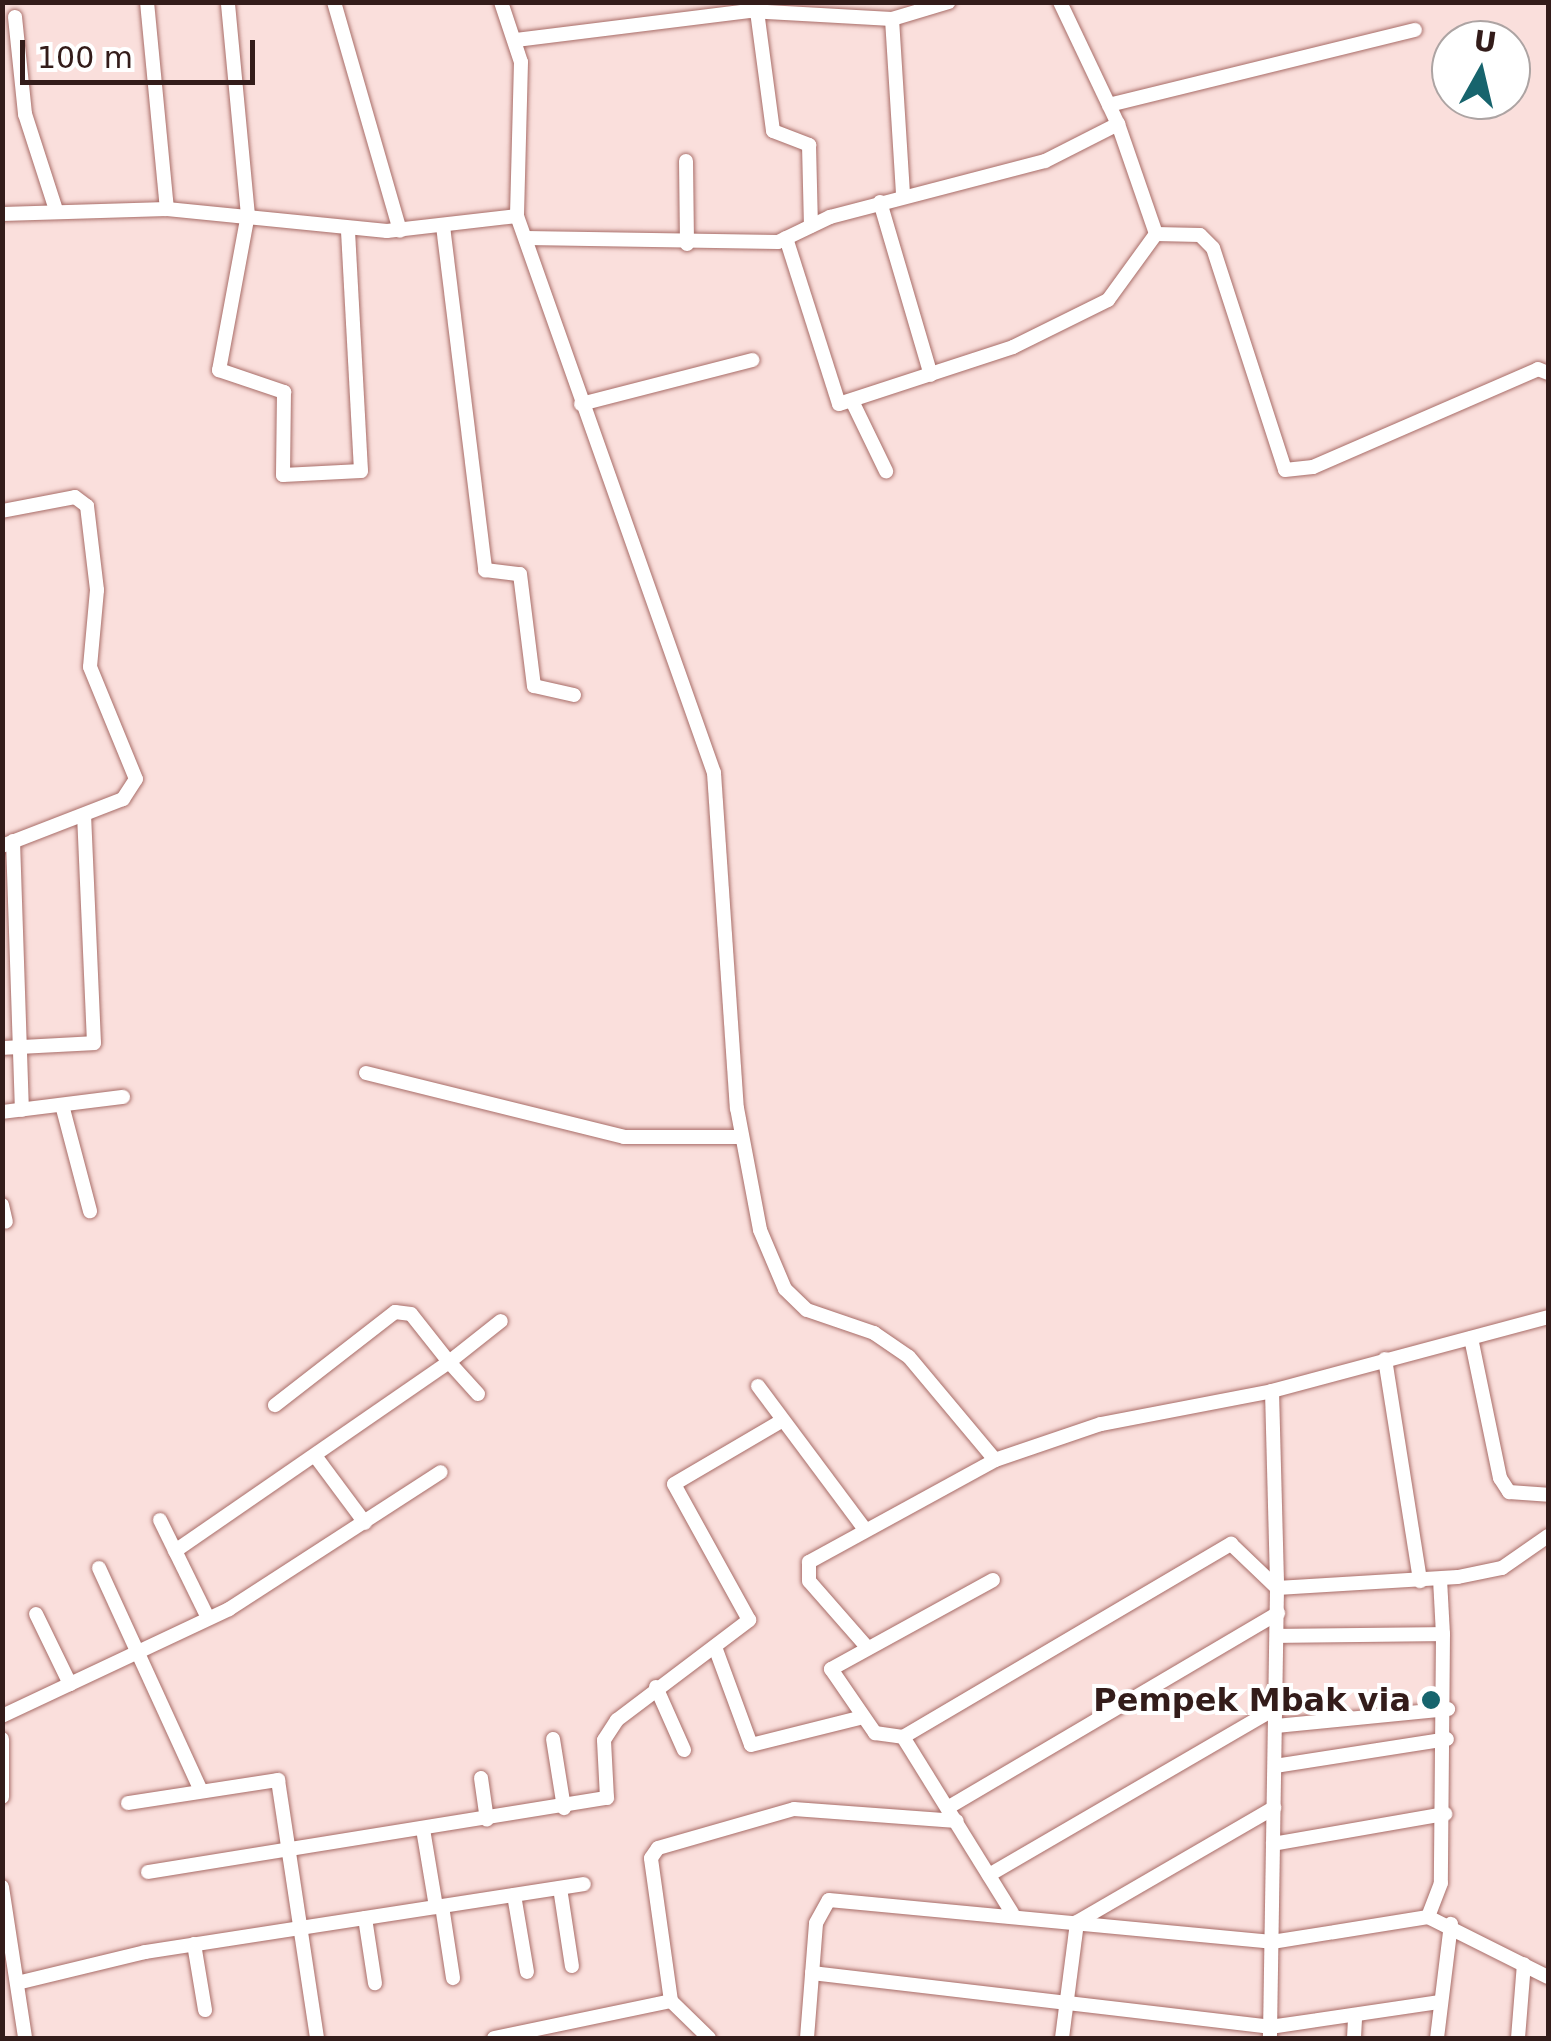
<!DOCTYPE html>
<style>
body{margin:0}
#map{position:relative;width:1551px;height:2041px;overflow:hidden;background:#fadfdc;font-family:"DejaVu Sans",sans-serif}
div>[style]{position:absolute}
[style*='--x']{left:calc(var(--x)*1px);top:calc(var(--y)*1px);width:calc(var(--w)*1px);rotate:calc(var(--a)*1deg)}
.roads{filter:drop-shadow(0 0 2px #a86d68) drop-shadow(0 0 2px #a86d68)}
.minor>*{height:14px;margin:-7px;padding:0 7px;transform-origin:7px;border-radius:7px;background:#fff}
.dots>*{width:28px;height:28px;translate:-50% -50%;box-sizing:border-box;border:5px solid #fff;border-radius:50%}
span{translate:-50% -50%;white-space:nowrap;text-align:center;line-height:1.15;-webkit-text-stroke:8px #fff;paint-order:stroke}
.poi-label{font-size:32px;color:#331c1a;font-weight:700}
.right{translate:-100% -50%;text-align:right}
.frame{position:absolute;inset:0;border:5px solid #331c1a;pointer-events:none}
.north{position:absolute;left:1431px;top:20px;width:100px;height:100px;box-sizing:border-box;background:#fff;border:2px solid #ada4a3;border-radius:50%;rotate:8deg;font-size:28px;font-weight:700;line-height:40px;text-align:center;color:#331c1a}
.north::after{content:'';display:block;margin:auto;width:35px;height:45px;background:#17646d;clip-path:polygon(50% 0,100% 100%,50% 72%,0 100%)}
.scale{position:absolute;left:20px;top:40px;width:235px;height:45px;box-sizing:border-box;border:5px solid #331c1a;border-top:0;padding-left:12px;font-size:30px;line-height:35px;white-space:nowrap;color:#331c1a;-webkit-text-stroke:8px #fff;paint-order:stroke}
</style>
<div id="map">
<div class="roads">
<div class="minor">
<i style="--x:147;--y:2;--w:208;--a:84.5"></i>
<i style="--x:334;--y:2;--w:238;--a:73.9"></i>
<i style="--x:501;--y:2;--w:63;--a:71.6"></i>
<i style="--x:521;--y:62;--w:154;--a:91.5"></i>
<i style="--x:517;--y:216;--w:591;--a:70.52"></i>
<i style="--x:714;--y:773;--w:336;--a:86.1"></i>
<i style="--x:737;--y:1108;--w:124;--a:79.3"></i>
<i style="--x:760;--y:1230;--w:64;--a:67"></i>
<i style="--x:785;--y:1289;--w:30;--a:44"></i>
<i style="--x:807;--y:1310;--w:71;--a:18.9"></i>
<i style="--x:874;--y:1333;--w:42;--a:34.4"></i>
<i style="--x:909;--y:1357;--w:134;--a:50.1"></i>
<i style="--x:995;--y:1460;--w:112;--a:-18.8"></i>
<i style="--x:1101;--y:1424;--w:174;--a:-10.9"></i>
<i style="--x:1272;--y:1391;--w:286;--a:-15"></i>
<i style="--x:1060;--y:2;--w:135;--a:64.6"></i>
<i style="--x:1118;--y:124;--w:116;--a:70.9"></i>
<i style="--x:228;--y:4;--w:211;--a:84.6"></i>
<i style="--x:248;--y:214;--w:159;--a:100.5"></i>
<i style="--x:219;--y:370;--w:69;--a:18.7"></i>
<i style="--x:284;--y:392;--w:83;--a:90.7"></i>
<i style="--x:283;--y:475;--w:78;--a:-2.9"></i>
<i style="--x:361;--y:471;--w:243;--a:-93.1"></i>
<i style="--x:757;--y:11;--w:121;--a:82.4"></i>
<i style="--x:773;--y:131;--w:39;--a:21"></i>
<i style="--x:809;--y:145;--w:81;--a:88.6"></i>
<i style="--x:15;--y:17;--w:98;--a:84.1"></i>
<i style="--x:25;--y:114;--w:101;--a:72.1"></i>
<i style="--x:892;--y:19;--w:177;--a:86.4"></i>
<i style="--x:516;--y:40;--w:235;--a:-7.1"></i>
<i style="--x:749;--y:11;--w:143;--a:3.2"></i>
<i style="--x:892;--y:19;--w:59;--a:-16.6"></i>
<i style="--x:1109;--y:105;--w:315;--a:-13.8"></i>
<i style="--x:686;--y:161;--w:83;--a:89.3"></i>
<i style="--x:880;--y:202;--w:180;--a:73.6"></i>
<i style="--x:2;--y:214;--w:165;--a:-1.7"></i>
<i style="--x:167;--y:209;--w:221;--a:5.7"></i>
<i style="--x:387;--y:231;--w:131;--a:-6.6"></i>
<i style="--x:443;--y:226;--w:347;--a:83"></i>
<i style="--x:485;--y:570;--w:35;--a:7"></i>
<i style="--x:520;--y:574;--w:113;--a:82.9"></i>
<i style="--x:534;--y:686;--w:41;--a:12.7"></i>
<i style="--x:526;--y:238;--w:252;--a:0.9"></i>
<i style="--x:778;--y:242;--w:58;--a:-25.7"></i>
<i style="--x:830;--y:217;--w:222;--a:-14.6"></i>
<i style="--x:1045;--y:161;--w:82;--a:-26.9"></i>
<i style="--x:786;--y:238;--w:174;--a:72.3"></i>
<i style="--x:839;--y:404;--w:183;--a:-18.1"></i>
<i style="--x:1013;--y:347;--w:106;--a:-26.3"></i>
<i style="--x:1108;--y:300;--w:82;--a:-54"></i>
<i style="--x:1156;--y:234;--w:44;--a:1.3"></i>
<i style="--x:1200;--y:235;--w:18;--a:45"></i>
<i style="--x:1213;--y:248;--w:233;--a:72"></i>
<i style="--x:1285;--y:470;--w:28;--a:-6"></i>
<i style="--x:1313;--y:467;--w:245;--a:-23.5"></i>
<i style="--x:1538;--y:369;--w:11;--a:22"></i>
<i style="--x:853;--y:403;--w:76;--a:64.1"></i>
<i style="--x:581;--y:404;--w:177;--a:-14.4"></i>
<i style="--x:2;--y:511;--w:74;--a:-10.9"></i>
<i style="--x:75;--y:497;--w:15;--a:37"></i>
<i style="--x:87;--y:506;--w:85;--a:83.2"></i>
<i style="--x:97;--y:590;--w:77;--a:95.2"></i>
<i style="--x:90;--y:667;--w:121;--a:67.7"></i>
<i style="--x:136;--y:779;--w:24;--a:123"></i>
<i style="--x:123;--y:799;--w:130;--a:158.8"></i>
<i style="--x:13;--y:841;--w:269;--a:88.1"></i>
<i style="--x:2;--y:1048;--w:92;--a:-3.1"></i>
<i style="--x:94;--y:1043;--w:228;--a:-92.5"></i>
<i style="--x:366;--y:1073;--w:266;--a:13.9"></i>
<i style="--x:624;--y:1137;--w:118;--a:0"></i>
<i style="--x:62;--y:1105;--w:110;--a:75.2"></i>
<i style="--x:2;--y:1112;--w:122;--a:-7.1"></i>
<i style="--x:2;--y:1205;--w:17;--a:77"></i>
<i style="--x:1471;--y:1338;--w:143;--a:78.3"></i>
<i style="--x:1500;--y:1478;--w:17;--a:57"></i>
<i style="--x:1509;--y:1492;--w:39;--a:4"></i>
<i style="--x:1385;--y:1359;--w:225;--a:81"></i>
<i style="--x:758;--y:1386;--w:177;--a:53.3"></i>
<i style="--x:1272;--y:1391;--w:197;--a:88.5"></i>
<i style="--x:1277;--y:1588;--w:181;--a:-3.5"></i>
<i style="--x:1458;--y:1577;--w:45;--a:-11.6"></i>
<i style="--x:1502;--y:1568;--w:56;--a:-34.8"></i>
<i style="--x:478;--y:1394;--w:43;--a:-132.2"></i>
<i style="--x:449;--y:1362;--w:66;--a:-38.3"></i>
<i style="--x:316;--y:1457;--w:82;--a:53.4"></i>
<i style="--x:160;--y:1520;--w:109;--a:63.9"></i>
<i style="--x:175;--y:1551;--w:333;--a:-34.6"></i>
<i style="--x:449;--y:1362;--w:61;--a:-128.4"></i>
<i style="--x:411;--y:1314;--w:16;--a:-173"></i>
<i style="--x:395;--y:1312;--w:152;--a:142.2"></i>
<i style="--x:99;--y:1568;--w:245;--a:65.4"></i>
<i style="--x:1440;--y:1579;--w:55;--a:86.9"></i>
<i style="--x:993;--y:1580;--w:185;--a:151.2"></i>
<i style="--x:831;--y:1669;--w:78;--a:55.5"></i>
<i style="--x:875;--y:1733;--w:28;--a:8"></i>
<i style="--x:903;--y:1737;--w:381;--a:-30.5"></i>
<i style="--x:1231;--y:1544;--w:64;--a:43.7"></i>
<i style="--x:1277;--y:1588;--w:450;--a:90.9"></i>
<i style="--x:36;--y:1614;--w:78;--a:64.1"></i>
<i style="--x:1277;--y:1636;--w:166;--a:-0.7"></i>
<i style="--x:1443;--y:1634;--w:249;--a:90.5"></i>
<i style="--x:1441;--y:1883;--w:36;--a:111"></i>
<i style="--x:866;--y:1646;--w:86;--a:-131.2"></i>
<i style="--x:809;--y:1581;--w:19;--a:-90"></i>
<i style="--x:809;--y:1562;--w:212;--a:-28.7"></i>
<i style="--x:715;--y:1647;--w:104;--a:69.8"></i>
<i style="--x:751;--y:1745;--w:111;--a:-14"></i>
<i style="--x:656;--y:1687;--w:69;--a:66"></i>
<i style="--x:2;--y:1716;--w:251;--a:-25.2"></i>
<i style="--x:229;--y:1609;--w:252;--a:-32.9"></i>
<i style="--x:1276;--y:1726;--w:173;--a:-5.6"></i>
<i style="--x:903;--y:1737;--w:207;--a:58.2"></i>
<i style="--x:2;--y:1739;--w:58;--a:90"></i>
<i style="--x:553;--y:1739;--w:70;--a:80.9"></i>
<i style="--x:1275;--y:1766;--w:174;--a:-8.9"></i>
<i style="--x:481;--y:1778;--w:42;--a:81.9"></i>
<i style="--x:128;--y:1803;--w:152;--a:-8.7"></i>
<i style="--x:278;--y:1780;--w:261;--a:81.4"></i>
<i style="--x:949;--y:1807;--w:382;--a:-30.5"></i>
<i style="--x:423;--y:1829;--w:79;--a:80.5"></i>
<i style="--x:1273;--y:1844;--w:175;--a:-9.9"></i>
<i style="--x:148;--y:1872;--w:465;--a:-9.2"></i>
<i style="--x:607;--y:1798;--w:58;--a:-93"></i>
<i style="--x:604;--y:1740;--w:24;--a:-57"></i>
<i style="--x:617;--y:1720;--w:166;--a:-37.1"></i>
<i style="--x:749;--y:1620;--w:155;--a:-118.9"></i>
<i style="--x:674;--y:1484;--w:126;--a:-30.4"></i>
<i style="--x:989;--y:1875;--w:332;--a:-30.2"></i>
<i style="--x:2;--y:1887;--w:153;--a:81.3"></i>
<i style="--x:560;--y:1888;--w:79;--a:81.3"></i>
<i style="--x:514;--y:1895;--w:78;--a:80.4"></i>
<i style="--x:442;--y:1906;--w:73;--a:81.3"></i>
<i style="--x:365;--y:1918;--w:66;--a:81.3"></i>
<i style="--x:194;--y:1944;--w:67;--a:80.5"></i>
<i style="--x:812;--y:1973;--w:461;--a:6.7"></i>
<i style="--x:1270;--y:2027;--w:172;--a:-8.4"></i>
<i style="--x:17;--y:1983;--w:132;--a:-13.6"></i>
<i style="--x:145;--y:1952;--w:444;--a:-8.8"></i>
<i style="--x:671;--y:2001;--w:144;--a:-98"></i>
<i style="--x:651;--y:1858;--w:12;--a:-55"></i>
<i style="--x:658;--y:1848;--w:141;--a:-16"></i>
<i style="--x:794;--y:1809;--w:163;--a:4.2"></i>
<i style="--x:494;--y:2038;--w:181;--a:-11.8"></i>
<i style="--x:671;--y:2001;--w:53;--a:44.2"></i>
<i style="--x:807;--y:2038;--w:115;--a:-85.5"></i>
<i style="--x:816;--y:1923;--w:26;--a:-61"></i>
<i style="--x:829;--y:1900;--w:445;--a:5.4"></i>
<i style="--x:1272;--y:1942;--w:158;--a:-9.1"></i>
<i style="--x:1428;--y:1917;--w:134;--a:26.6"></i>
<i style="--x:1062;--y:2038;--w:117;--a:-82.6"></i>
<i style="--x:1077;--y:1922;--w:228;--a:-30.1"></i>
<i style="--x:1354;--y:2038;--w:20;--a:-87"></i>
<i style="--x:1437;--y:2038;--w:115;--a:-83"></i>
<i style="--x:1518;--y:2038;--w:74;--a:-85.4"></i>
</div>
</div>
<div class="dots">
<i style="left:1431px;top:1700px;background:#17646d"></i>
</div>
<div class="poi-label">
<span class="right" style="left:1411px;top:1700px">Pempek Mbak via</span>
</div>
<div class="frame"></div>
<div class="north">U</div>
<div class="scale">100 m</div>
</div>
